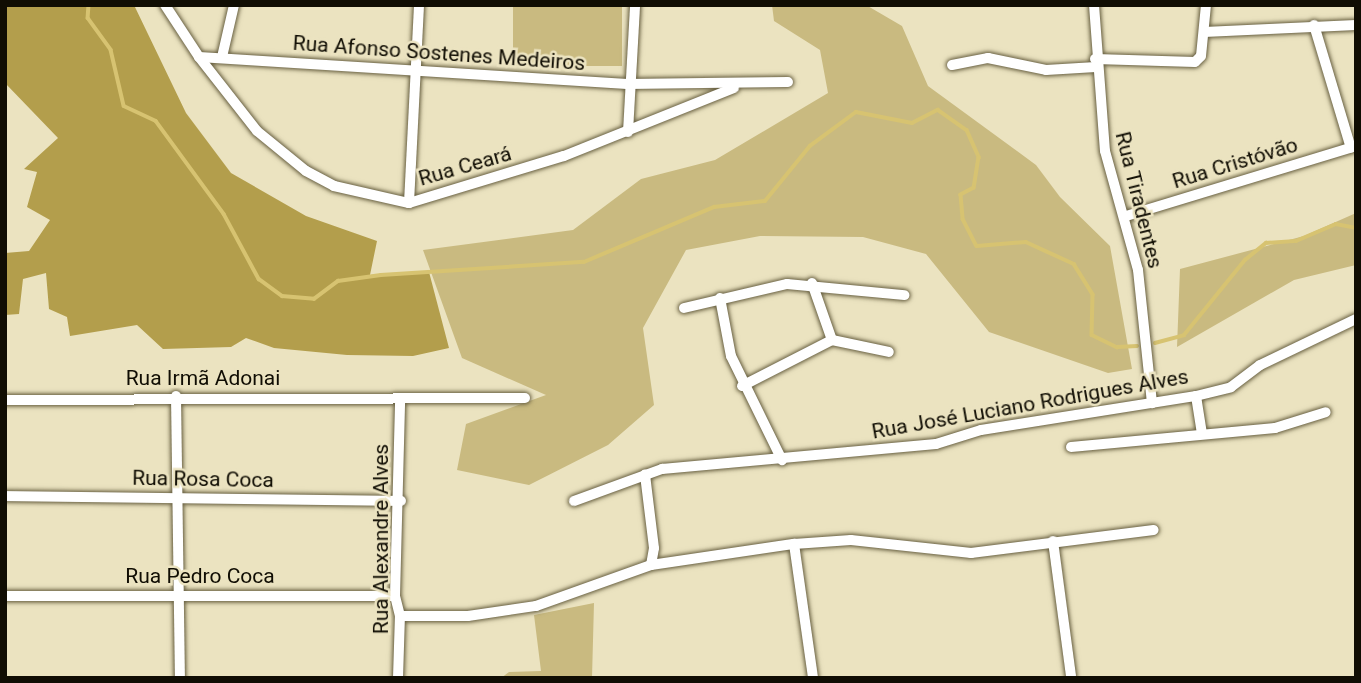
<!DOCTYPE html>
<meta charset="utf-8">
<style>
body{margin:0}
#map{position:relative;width:1361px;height:683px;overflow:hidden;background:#ebe3c0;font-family:Roboto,sans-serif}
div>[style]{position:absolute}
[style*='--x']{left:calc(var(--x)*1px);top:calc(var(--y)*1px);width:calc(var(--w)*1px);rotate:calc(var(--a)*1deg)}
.green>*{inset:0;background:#c9ba80;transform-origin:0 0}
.forest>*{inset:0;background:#b39e4c}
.stream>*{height:3.5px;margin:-1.75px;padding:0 1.75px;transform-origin:1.75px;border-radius:1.75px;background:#d7c371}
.roads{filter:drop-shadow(0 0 2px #686041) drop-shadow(0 0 2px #686041)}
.minor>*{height:10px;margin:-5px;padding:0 5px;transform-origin:5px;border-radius:5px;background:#fff}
span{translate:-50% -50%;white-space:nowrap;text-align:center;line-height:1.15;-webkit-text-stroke:5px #ebe3c0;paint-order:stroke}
.street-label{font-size:21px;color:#100d03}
.frame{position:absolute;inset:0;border:7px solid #100d03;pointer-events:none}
</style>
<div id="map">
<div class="green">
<i style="left:513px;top:5px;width:109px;height:61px"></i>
<i style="clip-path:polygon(772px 5px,866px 5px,902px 26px,928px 86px,1036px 165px,1060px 197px,1110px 246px,1132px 369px,1108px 373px,989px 332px,926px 254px,863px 237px,760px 236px,686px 250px,643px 328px,654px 405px,608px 445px,529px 485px,457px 470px,466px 424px,546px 395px,462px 358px,423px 250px,573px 230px,641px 179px,715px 160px,828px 93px,820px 50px,774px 21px)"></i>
<i style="clip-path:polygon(1356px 213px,1356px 265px,1294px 280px,1177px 347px,1180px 269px,1304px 236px)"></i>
<i style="clip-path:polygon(594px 603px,592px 678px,501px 678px,509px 672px,541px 671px,534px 615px)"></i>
</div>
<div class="forest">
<i style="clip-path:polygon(5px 5px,134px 5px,186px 113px,231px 173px,306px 216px,377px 241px,370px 275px,429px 272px,449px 348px,413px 356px,347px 355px,274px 348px,246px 338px,231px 347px,163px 349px,137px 325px,70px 336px,67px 317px,49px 309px,46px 273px,23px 279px,19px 314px,5px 315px,5px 253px,29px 251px,50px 220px,27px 207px,37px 172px,24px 169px,58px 138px,5px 83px)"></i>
</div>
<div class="stream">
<i style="--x:89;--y:5;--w:13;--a:94"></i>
<i style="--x:88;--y:18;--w:39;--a:54"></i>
<i style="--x:111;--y:50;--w:57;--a:76.9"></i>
<i style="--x:124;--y:106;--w:35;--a:25"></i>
<i style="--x:156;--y:121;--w:115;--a:53.8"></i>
<i style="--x:224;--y:214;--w:74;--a:61.7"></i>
<i style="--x:259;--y:279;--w:29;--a:36"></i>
<i style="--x:282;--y:296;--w:32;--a:5"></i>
<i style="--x:314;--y:299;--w:30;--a:-37"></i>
<i style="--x:338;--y:281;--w:43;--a:-7.9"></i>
<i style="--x:381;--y:275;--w:203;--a:-3.7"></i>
<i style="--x:584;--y:262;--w:141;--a:-22.9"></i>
<i style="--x:714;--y:207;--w:51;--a:-6.7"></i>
<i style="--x:765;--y:201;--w:71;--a:-50.7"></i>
<i style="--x:810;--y:146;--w:57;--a:-36.5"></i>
<i style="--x:856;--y:112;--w:57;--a:11.1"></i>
<i style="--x:912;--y:123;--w:29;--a:-27"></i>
<i style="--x:938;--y:110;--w:35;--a:35"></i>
<i style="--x:967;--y:130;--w:30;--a:66"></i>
<i style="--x:979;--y:157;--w:31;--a:99"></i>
<i style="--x:974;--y:188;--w:15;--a:152"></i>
<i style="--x:961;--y:195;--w:24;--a:85"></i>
<i style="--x:963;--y:219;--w:30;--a:63"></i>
<i style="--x:977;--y:246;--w:49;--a:-4.7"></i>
<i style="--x:1026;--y:242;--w:53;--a:24.6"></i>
<i style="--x:1074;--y:264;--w:36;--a:58"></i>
<i style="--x:1093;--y:295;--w:40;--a:91.4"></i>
<i style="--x:1092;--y:335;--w:28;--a:26"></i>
<i style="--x:1117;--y:347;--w:20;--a:-3"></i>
<i style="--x:1155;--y:343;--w:30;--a:-15"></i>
<i style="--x:1184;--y:335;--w:97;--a:-50.9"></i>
<i style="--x:1245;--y:260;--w:27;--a:-39"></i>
<i style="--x:1266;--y:243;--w:30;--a:-4"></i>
<i style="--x:1296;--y:241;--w:43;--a:-23"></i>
<i style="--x:1336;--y:224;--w:20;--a:11"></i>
</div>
<div class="roads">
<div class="minor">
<i style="--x:165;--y:5;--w:62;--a:56.8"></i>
<i style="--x:199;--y:57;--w:429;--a:3.6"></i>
<i style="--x:627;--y:84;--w:161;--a:-0.7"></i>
<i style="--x:1094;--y:5;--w:146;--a:85.7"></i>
<i style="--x:1105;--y:151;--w:123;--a:74.5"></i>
<i style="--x:1138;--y:270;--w:134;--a:84"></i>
<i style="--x:1314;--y:25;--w:128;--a:73.3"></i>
<i style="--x:1204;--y:32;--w:152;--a:-2.6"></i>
<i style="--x:199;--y:57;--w:94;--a:51.9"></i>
<i style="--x:257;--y:131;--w:63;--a:39.2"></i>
<i style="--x:306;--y:171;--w:32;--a:28"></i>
<i style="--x:334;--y:186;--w:77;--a:12.8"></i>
<i style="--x:409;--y:203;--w:162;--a:-16.9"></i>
<i style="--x:564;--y:156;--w:183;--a:-21.8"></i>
<i style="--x:222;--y:57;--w:53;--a:-77"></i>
<i style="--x:1095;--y:59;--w:100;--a:1.7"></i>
<i style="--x:1195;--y:62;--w:8;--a:-45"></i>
<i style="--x:1201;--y:56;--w:51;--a:-84.4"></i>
<i style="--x:952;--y:65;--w:37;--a:-11"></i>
<i style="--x:988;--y:58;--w:59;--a:11.7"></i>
<i style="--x:1046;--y:70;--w:50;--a:-3.4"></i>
<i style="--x:628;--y:132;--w:127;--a:-86.8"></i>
<i style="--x:409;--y:203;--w:198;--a:-87.1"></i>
<i style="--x:1126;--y:216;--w:240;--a:-16.9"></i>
<i style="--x:812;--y:283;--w:60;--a:70.7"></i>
<i style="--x:720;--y:298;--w:59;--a:79.3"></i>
<i style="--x:731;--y:356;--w:116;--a:63.9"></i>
<i style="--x:684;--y:308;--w:106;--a:-13.1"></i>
<i style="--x:787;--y:284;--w:118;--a:5.4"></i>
<i style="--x:742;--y:386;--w:101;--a:-27.1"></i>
<i style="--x:832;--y:340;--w:58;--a:11.9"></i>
<i style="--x:176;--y:396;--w:282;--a:89.2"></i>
<i style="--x:1196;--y:396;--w:37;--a:81"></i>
<i style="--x:5;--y:400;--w:520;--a:-0.22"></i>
<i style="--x:1071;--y:447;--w:205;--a:-5.3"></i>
<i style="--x:1275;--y:428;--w:53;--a:-17.4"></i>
<i style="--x:5;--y:496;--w:396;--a:0.7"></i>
<i style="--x:574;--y:501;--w:94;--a:-20"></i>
<i style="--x:662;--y:469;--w:275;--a:-5.2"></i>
<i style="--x:936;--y:444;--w:47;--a:-17.3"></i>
<i style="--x:981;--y:430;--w:218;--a:-9"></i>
<i style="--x:1196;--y:396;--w:36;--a:-14"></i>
<i style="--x:1231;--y:387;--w:36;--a:-37"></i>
<i style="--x:1260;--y:365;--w:106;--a:-25.6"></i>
<i style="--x:1053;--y:541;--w:136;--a:82.4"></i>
<i style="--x:794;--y:544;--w:135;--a:81.9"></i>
<i style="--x:651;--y:565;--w:145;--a:-8.4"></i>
<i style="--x:794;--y:544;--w:57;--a:-4"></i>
<i style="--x:851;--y:540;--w:121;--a:6.2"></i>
<i style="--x:971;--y:553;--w:184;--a:-7.2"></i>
<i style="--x:5;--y:596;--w:390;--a:0"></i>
<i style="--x:400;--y:616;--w:68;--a:0"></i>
<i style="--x:468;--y:616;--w:69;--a:-8.4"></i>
<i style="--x:536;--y:606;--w:122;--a:-19.6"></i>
<i style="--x:651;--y:565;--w:17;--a:-80"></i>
<i style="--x:654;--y:548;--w:74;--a:-97"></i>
<i style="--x:398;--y:678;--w:62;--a:-88.2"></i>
<i style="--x:400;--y:616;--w:21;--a:-104"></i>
<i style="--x:395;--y:596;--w:196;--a:-88.5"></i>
</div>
</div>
<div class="street-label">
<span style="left:439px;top:53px;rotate:4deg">Rua Afonso Sostenes Medeiros</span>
<span style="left:1235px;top:163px;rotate:-17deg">Rua Cristóvão</span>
<span style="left:465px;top:166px;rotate:-16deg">Rua Ceará</span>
<span style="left:1139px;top:200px;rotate:76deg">Rua Tiradentes</span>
<span style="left:203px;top:378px">Rua Irmã Adonai</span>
<span style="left:1030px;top:404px;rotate:-10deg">Rua José Luciano Rodrigues Alves</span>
<span style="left:203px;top:479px;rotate:1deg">Rua Rosa Coca</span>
<span style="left:381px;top:539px;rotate:-90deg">Rua Alexandre Alves</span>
<span style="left:200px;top:576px">Rua Pedro Coca</span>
</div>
<div class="frame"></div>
</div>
